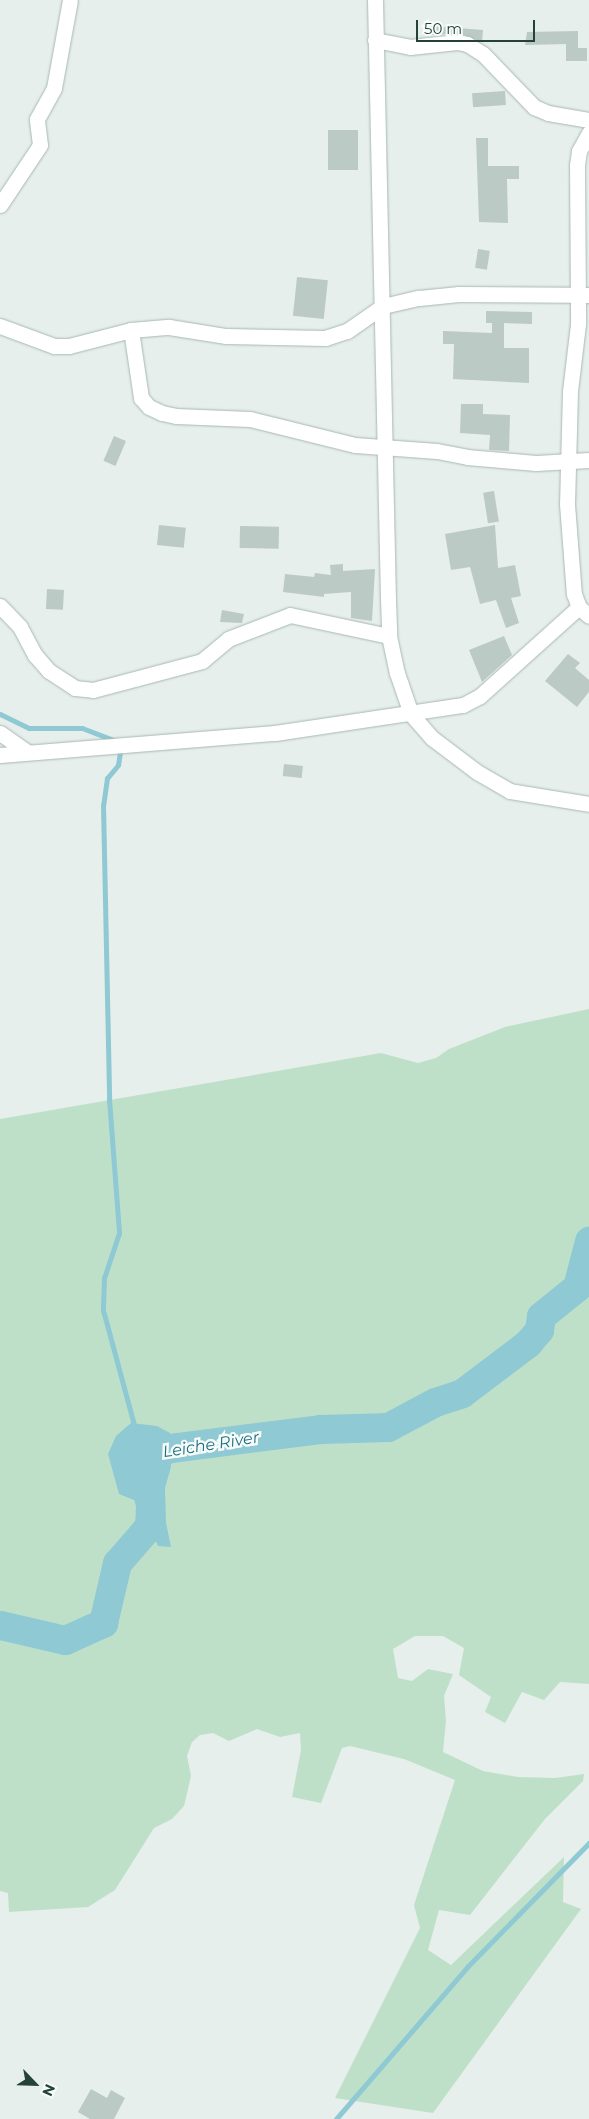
<!DOCTYPE html>
<style>
body{margin:0}
#map{position:relative;width:589px;height:2119px;overflow:hidden;background:#e6efeb;font-family:Montserrat,sans-serif}
div>[style]{position:absolute}
[style*='--x']{left:calc(var(--x)*1px);top:calc(var(--y)*1px);width:calc(var(--w)*1px);rotate:calc(var(--a)*1deg)}
.green>*{inset:0;background:#bfe0c8}
.water>*{inset:0;background:#8ec9d4}
.stream>*{height:5px;margin:-2.5px;padding:0 2.5px;transform-origin:2.5px;border-radius:2.5px;background:#8ec9d4}
.river>*{height:29px;margin:-14.5px;padding:0 14.5px;transform-origin:14.5px;border-radius:14.5px;background:#8ec9d4}
.building>*{inset:0;background:#bbcac4;transform-origin:0 0}
.roads{filter:drop-shadow(0 0 1px #a8b8b2) drop-shadow(0 0 1px #a8b8b2)}
.minor>*{height:15px;margin:-7.5px;padding:0 7.5px;transform-origin:7.5px;border-radius:7.5px;background:#fff}
span{translate:-50% -50%;white-space:nowrap;text-align:center;line-height:1.15;-webkit-text-stroke:5px #f7fbf9;paint-order:stroke}
.water-label{font-size:16px;color:#1c6f80;font-style:italic}
.north{position:absolute;left:10px;top:2059px;width:50px;height:50px;-webkit-text-stroke:4px #f7fbf9;paint-order:stroke;rotate:114deg;font-size:14px;font-weight:700;line-height:20px;text-align:center;color:#24423a}
.north::after{content:'';display:block;margin:auto;width:18px;height:22px;background:#24423a;clip-path:polygon(50% 0,100% 100%,50% 72%,0 100%)}
.scale{position:absolute;left:416px;top:20px;width:119px;height:22px;box-sizing:border-box;border:2px solid #24423a;border-top:0;padding-left:6px;font-size:15px;line-height:18px;white-space:nowrap;color:#24423a;-webkit-text-stroke:4px #f7fbf9;paint-order:stroke}
</style>
<div id="map">
<div class="green">
<i style="clip-path:polygon(589px 1009px,589px 1684px,560px 1682px,544px 1700px,522px 1692px,505px 1723px,485px 1712px,491px 1697px,459px 1675px,464px 1648px,443px 1636px,415px 1636px,393px 1649px,398px 1678px,412px 1681px,428px 1669px,453px 1674px,444px 1696px,446px 1721px,443px 1752px,483px 1771px,518px 1777px,555px 1778px,584px 1774px,583px 1781px,545px 1819px,470px 1915px,439px 1910px,428px 1950px,451px 1965px,564px 1857px,563px 1902px,581px 1909px,433px 2113px,335px 2098px,420px 1928px,414px 1905px,455px 1780px,404px 1759px,350px 1746px,342px 1748px,321px 1803px,292px 1797px,301px 1750px,300px 1733px,280px 1737px,257px 1729px,229px 1741px,213px 1733px,200px 1735px,192px 1742px,187px 1756px,191px 1776px,184px 1806px,172px 1819px,154px 1828px,115px 1890px,88px 1907px,9px 1912px,8px 1893px,0 1891px,0 1119px,381px 1053px,418px 1063px,436px 1058px,449px 1049px,505px 1027px)"></i>
</div>
<div class="water">
<i style="clip-path:polygon(131px 1423px,157px 1426px,170px 1433px,171px 1467px,165px 1488px,166px 1523px,171px 1547px,158px 1546px,139px 1502px,119px 1494px,108px 1454px,116px 1436px)"></i>
</div>
<div class="stream">
<i style="--x:0;--y:714;--w:32;--a:26"></i>
<i style="--x:29;--y:728;--w:53;--a:0"></i>
<i style="--x:82;--y:728;--w:36;--a:21"></i>
<i style="--x:121;--y:746;--w:19;--a:99"></i>
<i style="--x:118;--y:765;--w:17;--a:130"></i>
<i style="--x:107;--y:778;--w:27;--a:98"></i>
<i style="--x:103;--y:805;--w:294;--a:88.8"></i>
<i style="--x:109;--y:1099;--w:134;--a:85.7"></i>
<i style="--x:119;--y:1233;--w:47;--a:108.4"></i>
<i style="--x:104;--y:1278;--w:32;--a:92"></i>
<i style="--x:103;--y:1310;--w:123;--a:74.9"></i>
<i style="--x:336;--y:2119;--w:202;--a:-49.2"></i>
<i style="--x:468;--y:1966;--w:173;--a:-45.5"></i>
</div>
<div class="river">
<i style="--x:0;--y:1625;--w:67;--a:13"></i>
<i style="--x:65;--y:1640;--w:42;--a:-24.1"></i>
<i style="--x:103;--y:1623;--w:62;--a:-76.9"></i>
<i style="--x:117;--y:1563;--w:49;--a:-49.1"></i>
<i style="--x:149;--y:1526;--w:22;--a:-87"></i>
<i style="--x:150;--y:1504;--w:24;--a:-105"></i>
<i style="--x:144;--y:1481;--w:27;--a:-75"></i>
<i style="--x:151;--y:1455;--w:20;--a:-20"></i>
<i style="--x:170;--y:1448;--w:151;--a:-7.2"></i>
<i style="--x:320;--y:1429;--w:68;--a:-1.7"></i>
<i style="--x:388;--y:1427;--w:53;--a:-28"></i>
<i style="--x:435;--y:1402;--w:28;--a:-18"></i>
<i style="--x:462;--y:1393;--w:83;--a:-37.1"></i>
<i style="--x:528;--y:1343;--w:17;--a:-50"></i>
<i style="--x:539;--y:1330;--w:14;--a:-82"></i>
<i style="--x:541;--y:1316;--w:46;--a:-38.9"></i>
<i style="--x:577;--y:1287;--w:48;--a:-75.4"></i>
</div>
<div class="building">
<i style="clip-path:polygon(431px 26px,483px 30px,482px 42px,459px 33px,430px 35px)"></i>
<i style="clip-path:polygon(578px 31px,578px 48px,587px 48px,587px 61px,566px 61px,566px 44px,525px 45px,527px 32px)"></i>
<i style="left:505px;top:91px;width:14px;height:33px;rotate:86deg"></i>
<i style="left:358px;top:130px;width:40px;height:30px;rotate:90deg"></i>
<i style="clip-path:polygon(476px 138px,488px 138px,488px 166px,519px 166px,519px 179px,507px 179px,508px 223px,479px 222px)"></i>
<i style="left:478px;top:249px;width:12px;height:19px;rotate:9deg"></i>
<i style="left:297px;top:277px;width:31px;height:39px;rotate:6deg"></i>
<i style="clip-path:polygon(486px 311px,532px 312px,532px 324px,504px 323px,504px 348px,529px 348px,529px 383px,453px 379px,454px 344px,443px 344px,443px 331px,492px 333px,492px 323px,486px 323px)"></i>
<i style="clip-path:polygon(461px 404px,483px 404px,483px 414px,510px 415px,509px 451px,489px 450px,490px 435px,460px 433px)"></i>
<i style="left:114px;top:436px;width:13px;height:27px;rotate:23deg"></i>
<i style="left:494px;top:491px;width:31px;height:11px;rotate:81deg"></i>
<i style="left:159px;top:525px;width:27px;height:20px;rotate:6deg"></i>
<i style="clip-path:polygon(495px 525px,498px 568px,515px 565px,521px 596px,511px 598px,519px 623px,506px 628px,496px 600px,480px 604px,470px 567px,451px 570px,445px 534px)"></i>
<i style="left:240px;top:526px;width:39px;height:22px;rotate:1deg"></i>
<i style="clip-path:polygon(343px 564px,343px 571px,375px 569px,372px 621px,351px 618px,351px 592px,324px 594px,324px 597px,283px 592px,285px 574px,314px 577px,315px 573px,331px 575px,330px 565px)"></i>
<i style="left:47px;top:589px;width:17px;height:20px;rotate:3deg"></i>
<i style="clip-path:polygon(222px 610px,244px 614px,242px 623px,220px 622px)"></i>
<i style="clip-path:polygon(504px 636px,512px 655px,482px 682px,469px 650px)"></i>
<i style="clip-path:polygon(568px 654px,580px 663px,575px 668px,589px 680px,589px 692px,577px 707px,545px 681px)"></i>
<i style="left:284px;top:764px;width:19px;height:12px;rotate:6deg"></i>
<i style="clip-path:polygon(91px 2089px,107px 2098px,111px 2090px,125px 2098px,114px 2119px,90px 2119px,78px 2112px)"></i>
</div>
<div class="roads">
<div class="minor">
<i style="--x:375;--y:0;--w:599;--a:88.76"></i>
<i style="--x:388;--y:599;--w:37;--a:88"></i>
<i style="--x:389;--y:636;--w:38;--a:78"></i>
<i style="--x:397;--y:673;--w:43;--a:71.1"></i>
<i style="--x:411;--y:714;--w:32;--a:49"></i>
<i style="--x:432;--y:738;--w:56;--a:37.1"></i>
<i style="--x:477;--y:772;--w:38;--a:30"></i>
<i style="--x:510;--y:791;--w:80;--a:9.3"></i>
<i style="--x:375;--y:40;--w:36;--a:11"></i>
<i style="--x:410;--y:47;--w:47;--a:-6.1"></i>
<i style="--x:457;--y:42;--w:10;--a:11"></i>
<i style="--x:467;--y:44;--w:19;--a:32"></i>
<i style="--x:483;--y:54;--w:74;--a:46.1"></i>
<i style="--x:534;--y:107;--w:15;--a:23"></i>
<i style="--x:548;--y:113;--w:42;--a:9.7"></i>
<i style="--x:589;--y:133;--w:21;--a:119"></i>
<i style="--x:579;--y:151;--w:14;--a:98"></i>
<i style="--x:577;--y:165;--w:159;--a:89.6"></i>
<i style="--x:578;--y:324;--w:67;--a:96.8"></i>
<i style="--x:570;--y:391;--w:113;--a:91.5"></i>
<i style="--x:567;--y:504;--w:90;--a:85.6"></i>
<i style="--x:574;--y:594;--w:14;--a:69"></i>
<i style="--x:579;--y:607;--w:13;--a:42"></i>
<i style="--x:0;--y:205;--w:72;--a:-56.3"></i>
<i style="--x:40;--y:145;--w:26;--a:-97"></i>
<i style="--x:37;--y:119;--w:35;--a:-61"></i>
<i style="--x:54;--y:88;--w:89;--a:-79.7"></i>
<i style="--x:0;--y:326;--w:58;--a:20.3"></i>
<i style="--x:54;--y:346;--w:15;--a:0"></i>
<i style="--x:69;--y:346;--w:64;--a:-14.5"></i>
<i style="--x:131;--y:330;--w:38;--a:-5"></i>
<i style="--x:169;--y:327;--w:58;--a:9"></i>
<i style="--x:226;--y:336;--w:99;--a:1.2"></i>
<i style="--x:325;--y:338;--w:23;--a:-18"></i>
<i style="--x:347;--y:331;--w:44;--a:-34.8"></i>
<i style="--x:383;--y:306;--w:37;--a:-13"></i>
<i style="--x:419;--y:298;--w:40;--a:-5.7"></i>
<i style="--x:459;--y:294;--w:130;--a:0.4"></i>
<i style="--x:131;--y:330;--w:69;--a:81.6"></i>
<i style="--x:141;--y:398;--w:12;--a:48"></i>
<i style="--x:149;--y:407;--w:14;--a:25"></i>
<i style="--x:162;--y:413;--w:14;--a:12"></i>
<i style="--x:176;--y:416;--w:74;--a:2.3"></i>
<i style="--x:250;--y:419;--w:108;--a:13.9"></i>
<i style="--x:355;--y:445;--w:82;--a:4.2"></i>
<i style="--x:437;--y:451;--w:31;--a:11"></i>
<i style="--x:467;--y:457;--w:69;--a:5"></i>
<i style="--x:536;--y:463;--w:53;--a:-3.2"></i>
<i style="--x:0;--y:606;--w:29;--a:46"></i>
<i style="--x:20;--y:627;--w:32;--a:62"></i>
<i style="--x:35;--y:655;--w:21;--a:49"></i>
<i style="--x:49;--y:671;--w:31;--a:33"></i>
<i style="--x:75;--y:688;--w:18;--a:6"></i>
<i style="--x:93;--y:690;--w:113;--a:-14.9"></i>
<i style="--x:202;--y:661;--w:34;--a:-40"></i>
<i style="--x:228;--y:639;--w:66;--a:-21.2"></i>
<i style="--x:290;--y:615;--w:101;--a:12"></i>
<i style="--x:0;--y:733;--w:33;--a:35"></i>
<i style="--x:0;--y:755;--w:276;--a:-4.6"></i>
<i style="--x:275;--y:733;--w:190;--a:-8.5"></i>
<i style="--x:463;--y:705;--w:19;--a:-28"></i>
<i style="--x:480;--y:696;--w:133;--a:-42"></i>
</div>
</div>
<div class="water-label">
<span style="left:211px;top:1445px;rotate:-9deg">Leiche River</span>
</div>
<div class="north">N</div>
<div class="scale">50 m</div>
</div>
